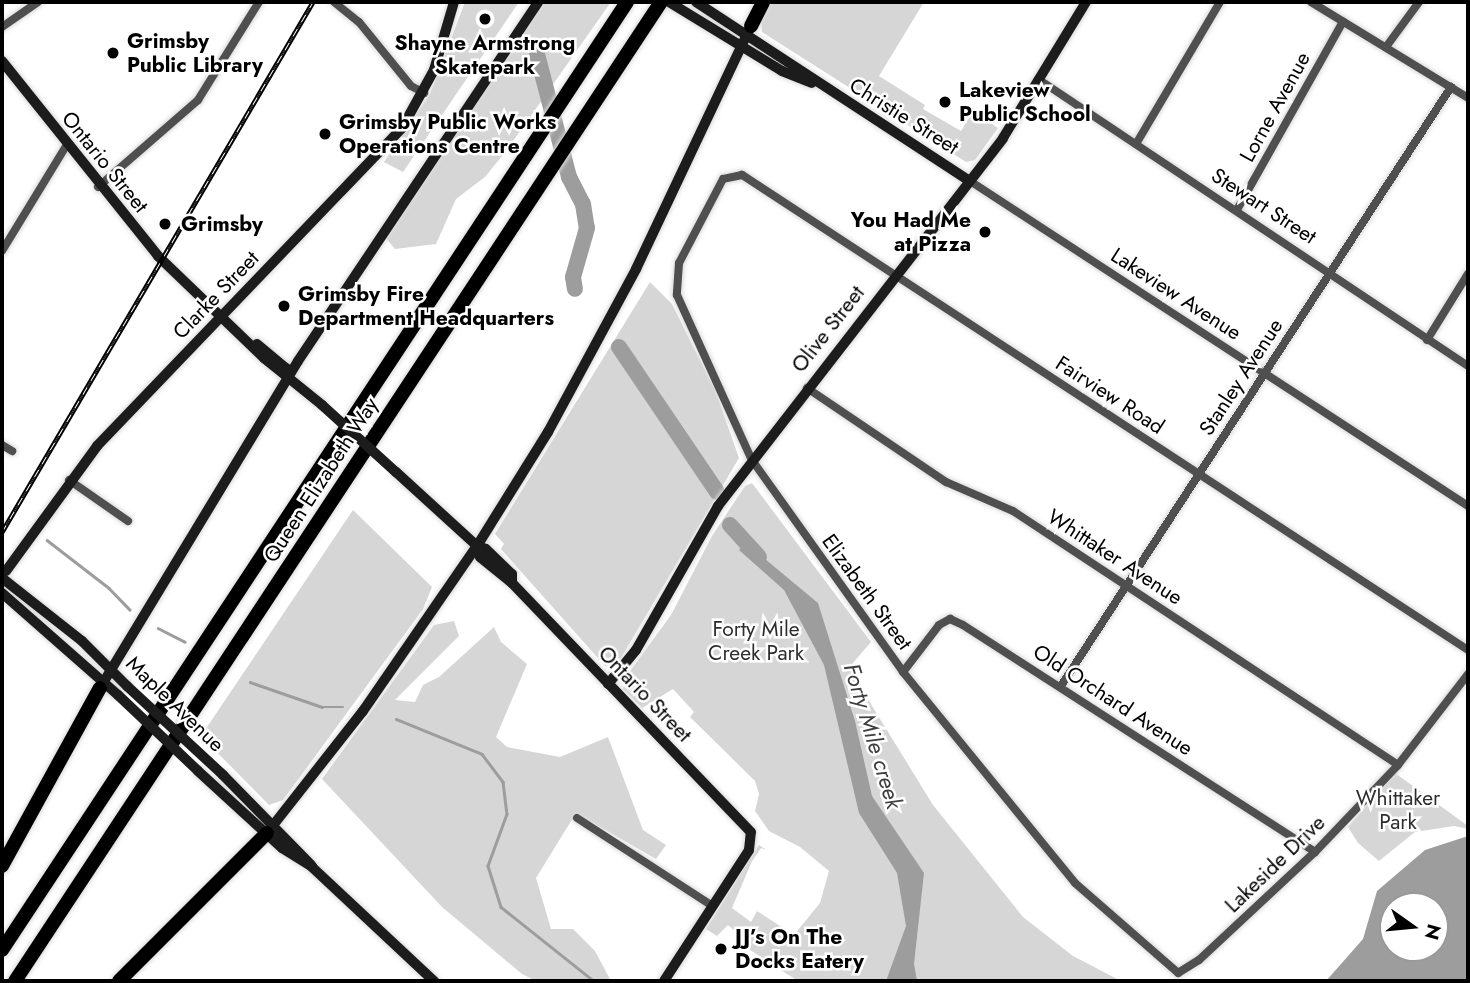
<!DOCTYPE html>
<meta charset="utf-8">
<style>
body{margin:0}
#map{position:relative;width:1470px;height:983px;overflow:hidden;background:#fff;font-family:Jost,sans-serif}
div>[style]{position:absolute}
[style*='--x']{left:calc(var(--x)*1px);top:calc(var(--y)*1px);width:calc(var(--w)*1px);rotate:calc(var(--a)*1deg)}
.green>*{inset:0;background:#d6d6d6}
.water>*{inset:0;background:#9d9d9d}
.stream>*{height:2.5px;margin:-1.25px;padding:0 1.25px;transform-origin:1.25px;border-radius:1.25px;background:#9d9d9d}
.river>*{height:16px;margin:-8px;padding:0 8px;transform-origin:8px;border-radius:8px;background:#9d9d9d}
.roads{filter:drop-shadow(0 0 2px #dbdbdb) drop-shadow(0 0 2px #dbdbdb)}
.street>*{height:8px;margin:-4px;padding:0 4px;transform-origin:4px;border-radius:4px;background:#4f4f4f}
.secondary>*{height:10px;margin:-5px;padding:0 5px;transform-origin:5px;border-radius:5px;background:#1c1c1c}
.highway>*{height:14px;margin:-7px;padding:0 7px;transform-origin:7px;border-radius:7px;background:#000}
.rail>*{height:5px;margin-top:-2.5px;transform-origin:0;background:repeating-linear-gradient(90deg,#fff 0 8px,#000 0 16px);box-sizing:border-box;border-block:2px solid #000}
.secondary-bridge>*{height:10px;margin:-5px;padding:0 5px;transform-origin:5px;border-radius:5px;background:#1c1c1c}
.dots>*{width:19px;height:19px;translate:-50% -50%;box-sizing:border-box;border:4px solid #fff;border-radius:50%}
span{translate:-50% -50%;white-space:nowrap;text-align:center;line-height:1.15;-webkit-text-stroke:5px #fff;paint-order:stroke}
.poi-label{font-size:21px;color:#000;font-weight:700}
.left{translate:0 -50%;text-align:left}
.right{translate:-100% -50%;text-align:right}
.street-label{font-size:21px;color:#000}
.park-label{font-size:21px;color:#2d2d2d}
.water-label{font-size:23px;color:#3e3e3e;font-style:italic}
.frame{position:absolute;inset:0;border:4px solid #000;pointer-events:none}
.north{position:absolute;left:1379px;top:892px;width:70px;height:70px;box-sizing:border-box;background:#fff;border:2px solid #999;border-radius:50%;rotate:105deg;font-size:19px;font-weight:700;line-height:28px;text-align:center;color:#000}
.north::after{content:'';display:block;margin:auto;width:24px;height:32px;background:#000;clip-path:polygon(50% 0,100% 100%,50% 72%,0 100%)}
</style>
<div id="map">
<div class="green">
<i style="clip-path:polygon(465px 2px,519px 2px,403px 172px,384px 162px,430px 94px)"></i>
<i style="clip-path:polygon(544px 2px,611px 2px,506px 151px,485px 177px,456px 199px,436px 244px,395px 249px,385px 237px)"></i>
<i style="clip-path:polygon(772px 2px,924px 2px,879px 76px,925px 105px,923px 109px,961px 131px,971px 115px,978px 115px,998px 128px,975px 160px,966px 162px,762px 32px,761px 20px)"></i>
<i style="clip-path:polygon(650px 282px,672px 304px,715px 390px,739px 458px,615px 668px,605px 666px,501px 549px,504px 544px,495px 534px)"></i>
<i style="clip-path:polygon(752px 483px,871px 642px,853px 663px,853px 675px,933px 805px,1023px 917px,1073px 956px,1121px 981px,798px 981px,741px 944px,744px 939px,728px 925px,717px 936px,706px 929px,759px 845px,767px 850px,761px 848px,752px 861px,732px 908px,751px 922px,757px 911px,794px 935px,820px 903px,829px 871px,800px 847px,769px 831px,755px 811px,759px 794px,755px 781px,690px 717px,694px 712px,673px 689px,642px 708px,623px 689px,625px 678px,671px 615px,712px 536px,745px 486px)"></i>
<i style="clip-path:polygon(353px 510px,432px 587px,423px 609px,283px 800px,269px 805px,201px 736px)"></i>
<i style="clip-path:polygon(454px 621px,459px 636px,395px 700px,415px 702px,423px 685px,439px 677px,494px 627px,501px 642px,527px 664px,496px 737px,507px 747px,560px 757px,608px 737px,643px 830px,666px 845px,656px 859px,576px 813px,536px 878px,551px 929px,573px 929px,595px 951px,611px 981px,536px 981px,522px 974px,442px 907px,322px 779px,434px 625px)"></i>
<i style="clip-path:polygon(1395px 773px,1468px 826px,1468px 829px,1454px 826px,1415px 832px,1379px 861px,1358px 843px,1348px 827px)"></i>
</div>
<div class="water">
<i style="clip-path:polygon(750px 538px,759px 554px,818px 603px,855px 721px,872px 796px,924px 873px,914px 964px,917px 981px,886px 981px,906px 926px,897px 873px,859px 813px,824px 665px,784px 590px,739px 550px)"></i>
<i style="clip-path:polygon(evenodd,1468px 836px,1468px 981px,1326px 981px,1363px 939px,1377px 891px,1425px 850px,1468px 836px,1393px 906px,1435px 906px,1435px 948px,1393px 948px,1393px 906px)"></i>
</div>
<div class="stream">
<i style="--x:47;--y:540;--w:78;--a:37.7"></i>
<i style="--x:109;--y:588;--w:30;--a:46"></i>
<i style="--x:158;--y:628;--w:30;--a:27"></i>
<i style="--x:250;--y:682;--w:76;--a:19.1"></i>
<i style="--x:322;--y:707;--w:21;--a:0"></i>
<i style="--x:396;--y:719;--w:93;--a:22.1"></i>
<i style="--x:482;--y:754;--w:35;--a:53"></i>
<i style="--x:503;--y:782;--w:32;--a:83"></i>
<i style="--x:507;--y:814;--w:55;--a:110.1"></i>
<i style="--x:488;--y:866;--w:43;--a:72.4"></i>
<i style="--x:501;--y:907;--w:119;--a:38.5"></i>
</div>
<div class="river">
<i style="--x:537;--y:54;--w:127;--a:75.4"></i>
<i style="--x:569;--y:177;--w:30;--a:63"></i>
<i style="--x:583;--y:204;--w:24;--a:81"></i>
<i style="--x:587;--y:228;--w:51;--a:105.9"></i>
<i style="--x:573;--y:277;--w:12;--a:81"></i>
<i style="--x:619;--y:347;--w:175;--a:55.9"></i>
<i style="--x:730;--y:525;--w:43;--a:47.8"></i>
</div>
<div class="roads">
<div class="street">
<i style="--x:334;--y:2;--w:32;--a:39"></i>
<i style="--x:359;--y:22;--w:82;--a:50.9"></i>
<i style="--x:411;--y:86;--w:15;--a:28"></i>
<i style="--x:1311;--y:2;--w:184;--a:31.4"></i>
<i style="--x:2;--y:27;--w:44;--a:-34.8"></i>
<i style="--x:1386;--y:47;--w:56;--a:-53.7"></i>
<i style="--x:1038;--y:79;--w:517;--a:33.72"></i>
<i style="--x:1136;--y:144;--w:165;--a:-59.4"></i>
<i style="--x:970;--y:181;--w:595;--a:33.13"></i>
<i style="--x:98;--y:187;--w:133;--a:-41"></i>
<i style="--x:198;--y:100;--w:115;--a:-58.1"></i>
<i style="--x:1238;--y:208;--w:214;--a:-60.6"></i>
<i style="--x:2;--y:251;--w:123;--a:-58.6"></i>
<i style="--x:1427;--y:340;--w:78;--a:-58.2"></i>
<i style="--x:807;--y:388;--w:168;--a:34.1"></i>
<i style="--x:946;--y:482;--w:73;--a:23.4"></i>
<i style="--x:1013;--y:511;--w:461;--a:33.4"></i>
<i style="--x:2;--y:445;--w:12;--a:31"></i>
<i style="--x:69;--y:480;--w:72;--a:34.8"></i>
<i style="--x:1468;--y:650;--w:868;--a:-146.8"></i>
<i style="--x:742;--y:175;--w:19;--a:168"></i>
<i style="--x:723;--y:179;--w:95;--a:117.6"></i>
<i style="--x:679;--y:263;--w:32;--a:94"></i>
<i style="--x:677;--y:295;--w:181;--a:65.6"></i>
<i style="--x:752;--y:460;--w:260;--a:54.5"></i>
<i style="--x:903;--y:672;--w:272;--a:50.8"></i>
<i style="--x:1075;--y:883;--w:137;--a:41.1"></i>
<i style="--x:1178;--y:973;--w:25;--a:-32"></i>
<i style="--x:1199;--y:960;--w:158;--a:-43"></i>
<i style="--x:1315;--y:852;--w:120;--a:-46.3"></i>
<i style="--x:1398;--y:765;--w:115;--a:-52.4"></i>
<i style="--x:903;--y:672;--w:59;--a:-52.5"></i>
<i style="--x:939;--y:625;--w:13;--a:-29"></i>
<i style="--x:950;--y:619;--w:14;--a:25"></i>
<i style="--x:963;--y:625;--w:419;--a:32.8"></i>
<i style="--x:1061;--y:686;--w:715;--a:-56.93"></i>
<i style="--x:577;--y:818;--w:160;--a:33"></i>
</div>
<div class="secondary">
<i style="--x:669;--y:2;--w:132;--a:31.4"></i>
<i style="--x:782;--y:71;--w:32;--a:22"></i>
<i style="--x:696;--y:2;--w:327;--a:33.2"></i>
<i style="--x:2;--y:61;--w:250;--a:51.3"></i>
<i style="--x:158;--y:256;--w:147;--a:43.9"></i>
<i style="--x:264;--y:358;--w:75;--a:39"></i>
<i style="--x:257;--y:344;--w:38;--a:40"></i>
<i style="--x:286;--y:368;--w:8;--a:76"></i>
<i style="--x:396;--y:472;--w:110;--a:42.4"></i>
<i style="--x:477;--y:546;--w:9;--a:18"></i>
<i style="--x:486;--y:549;--w:36;--a:44"></i>
<i style="--x:512;--y:574;--w:9;--a:90"></i>
<i style="--x:477;--y:546;--w:11;--a:75"></i>
<i style="--x:480;--y:557;--w:41;--a:39.1"></i>
<i style="--x:512;--y:583;--w:345;--a:46.2"></i>
<i style="--x:6;--y:571;--w:155;--a:-53.9"></i>
<i style="--x:97;--y:446;--w:441;--a:-46.2"></i>
<i style="--x:402;--y:128;--w:66;--a:-61.1"></i>
<i style="--x:434;--y:70;--w:71;--a:-73.6"></i>
<i style="--x:2;--y:578;--w:102;--a:38.2"></i>
<i style="--x:82;--y:641;--w:64;--a:45"></i>
<i style="--x:2;--y:593;--w:154;--a:41.3"></i>
<i style="--x:608;--y:684;--w:44;--a:-50.5"></i>
<i style="--x:636;--y:650;--w:166;--a:-60.3"></i>
<i style="--x:718;--y:506;--w:465;--a:-52.2"></i>
<i style="--x:1003;--y:138;--w:159;--a:-58.6"></i>
<i style="--x:100;--y:688;--w:382;--a:-58.8"></i>
<i style="--x:298;--y:361;--w:432;--a:-56.2"></i>
<i style="--x:198;--y:771;--w:114;--a:42.5"></i>
<i style="--x:282;--y:848;--w:36;--a:32"></i>
<i style="--x:312;--y:867;--w:167;--a:43.1"></i>
<i style="--x:223;--y:775;--w:126;--a:45.6"></i>
<i style="--x:267;--y:833;--w:155;--a:-51.8"></i>
<i style="--x:363;--y:711;--w:201;--a:-55.4"></i>
<i style="--x:477;--y:546;--w:134;--a:-58.1"></i>
<i style="--x:548;--y:432;--w:185;--a:-61.6"></i>
<i style="--x:636;--y:269;--w:269;--a:-64.7"></i>
<i style="--x:664;--y:981;--w:156;--a:-57"></i>
<i style="--x:749;--y:850;--w:18;--a:-84"></i>
</div>
<div class="highway">
<i style="--x:751;--y:26;--w:27;--a:-63"></i>
<i style="--x:2;--y:866;--w:203;--a:-61.2"></i>
<i style="--x:2;--y:950;--w:1135;--a:-56.6"></i>
<i style="--x:15;--y:981;--w:1173;--a:-56.58"></i>
<i style="--x:119;--y:981;--w:209;--a:-45"></i>
</div>
</div>
<div class="rail">
<i style="--x:2;--y:532;--w:615;--a:-59.6"></i>
</div>
<div class="secondary-bridge">
<i style="--x:322;--y:405;--w:100;--a:42.2"></i>
<i style="--x:127;--y:686;--w:131;--a:42.8"></i>
<i style="--x:118;--y:695;--w:110;--a:43.5"></i>
</div>
<div class="dots">
<i style="left:485px;top:19px;background:#000"></i>
<i style="left:113px;top:53px;background:#000"></i>
<i style="left:945px;top:102px;background:#000"></i>
<i style="left:325px;top:134px;background:#000"></i>
<i style="left:165px;top:224px;background:#000"></i>
<i style="left:985px;top:232px;background:#000"></i>
<i style="left:284px;top:306px;background:#000"></i>
<i style="left:721px;top:949px;background:#000"></i>
</div>
<div class="poi-label">
<span class="left" style="left:127px;top:53px">Grimsby<br>Public Library</span>
<span style="left:485px;top:55px">Shayne Armstrong<br>Skatepark</span>
<span class="left" style="left:959px;top:102px">Lakeview<br>Public School</span>
<span class="left" style="left:339px;top:134px">Grimsby Public Works<br>Operations Centre</span>
<span class="right" style="left:971px;top:232px">You Had Me<br>at Pizza</span>
<span class="left" style="left:181px;top:224px">Grimsby</span>
<span class="left" style="left:298px;top:306px">Grimsby Fire<br>Department Headquarters</span>
<span class="left" style="left:735px;top:949px">JJ’s On The<br>Docks Eatery</span>
</div>
<div class="street-label">
<span style="left:1275px;top:107px;rotate:-61deg">Lorne Avenue</span>
<span style="left:904px;top:116px;rotate:32deg">Christie Street</span>
<span style="left:105px;top:162px;rotate:51deg">Ontario Street</span>
<span style="left:1264px;top:206px;rotate:33deg">Stewart Street</span>
<span style="left:1176px;top:294px;rotate:33deg">Lakeview Avenue</span>
<span style="left:216px;top:295px;rotate:-46deg">Clarke Street</span>
<span style="left:828px;top:329px;rotate:-52deg">Olive Street</span>
<span style="left:1241px;top:377px;rotate:-57deg">Stanley Avenue</span>
<span style="left:1110px;top:395px;rotate:33deg">Fairview Road</span>
<span style="left:321px;top:480px;rotate:-57deg">Queen Elizabeth Way</span>
<span style="left:1115px;top:557px;rotate:33deg">Whittaker Avenue</span>
<span style="left:867px;top:592px;rotate:54deg">Elizabeth Street</span>
<span style="left:645px;top:694px;rotate:46deg">Ontario Street</span>
<span style="left:1113px;top:700px;rotate:33deg">Old Orchard Avenue</span>
<span style="left:175px;top:704px;rotate:44deg">Maple Avenue</span>
<span style="left:1275px;top:864px;rotate:-44deg">Lakeside Drive</span>
</div>
<div class="park-label">
<span style="left:756px;top:641px">Forty Mile<br>Creek Park</span>
<span style="left:1398px;top:810px">Whittaker<br>Park</span>
</div>
<div class="water-label">
<span style="left:873px;top:736px;rotate:73deg">Forty Mile creek</span>
</div>
<div class="frame"></div>
<div class="north">N</div>
</div>
